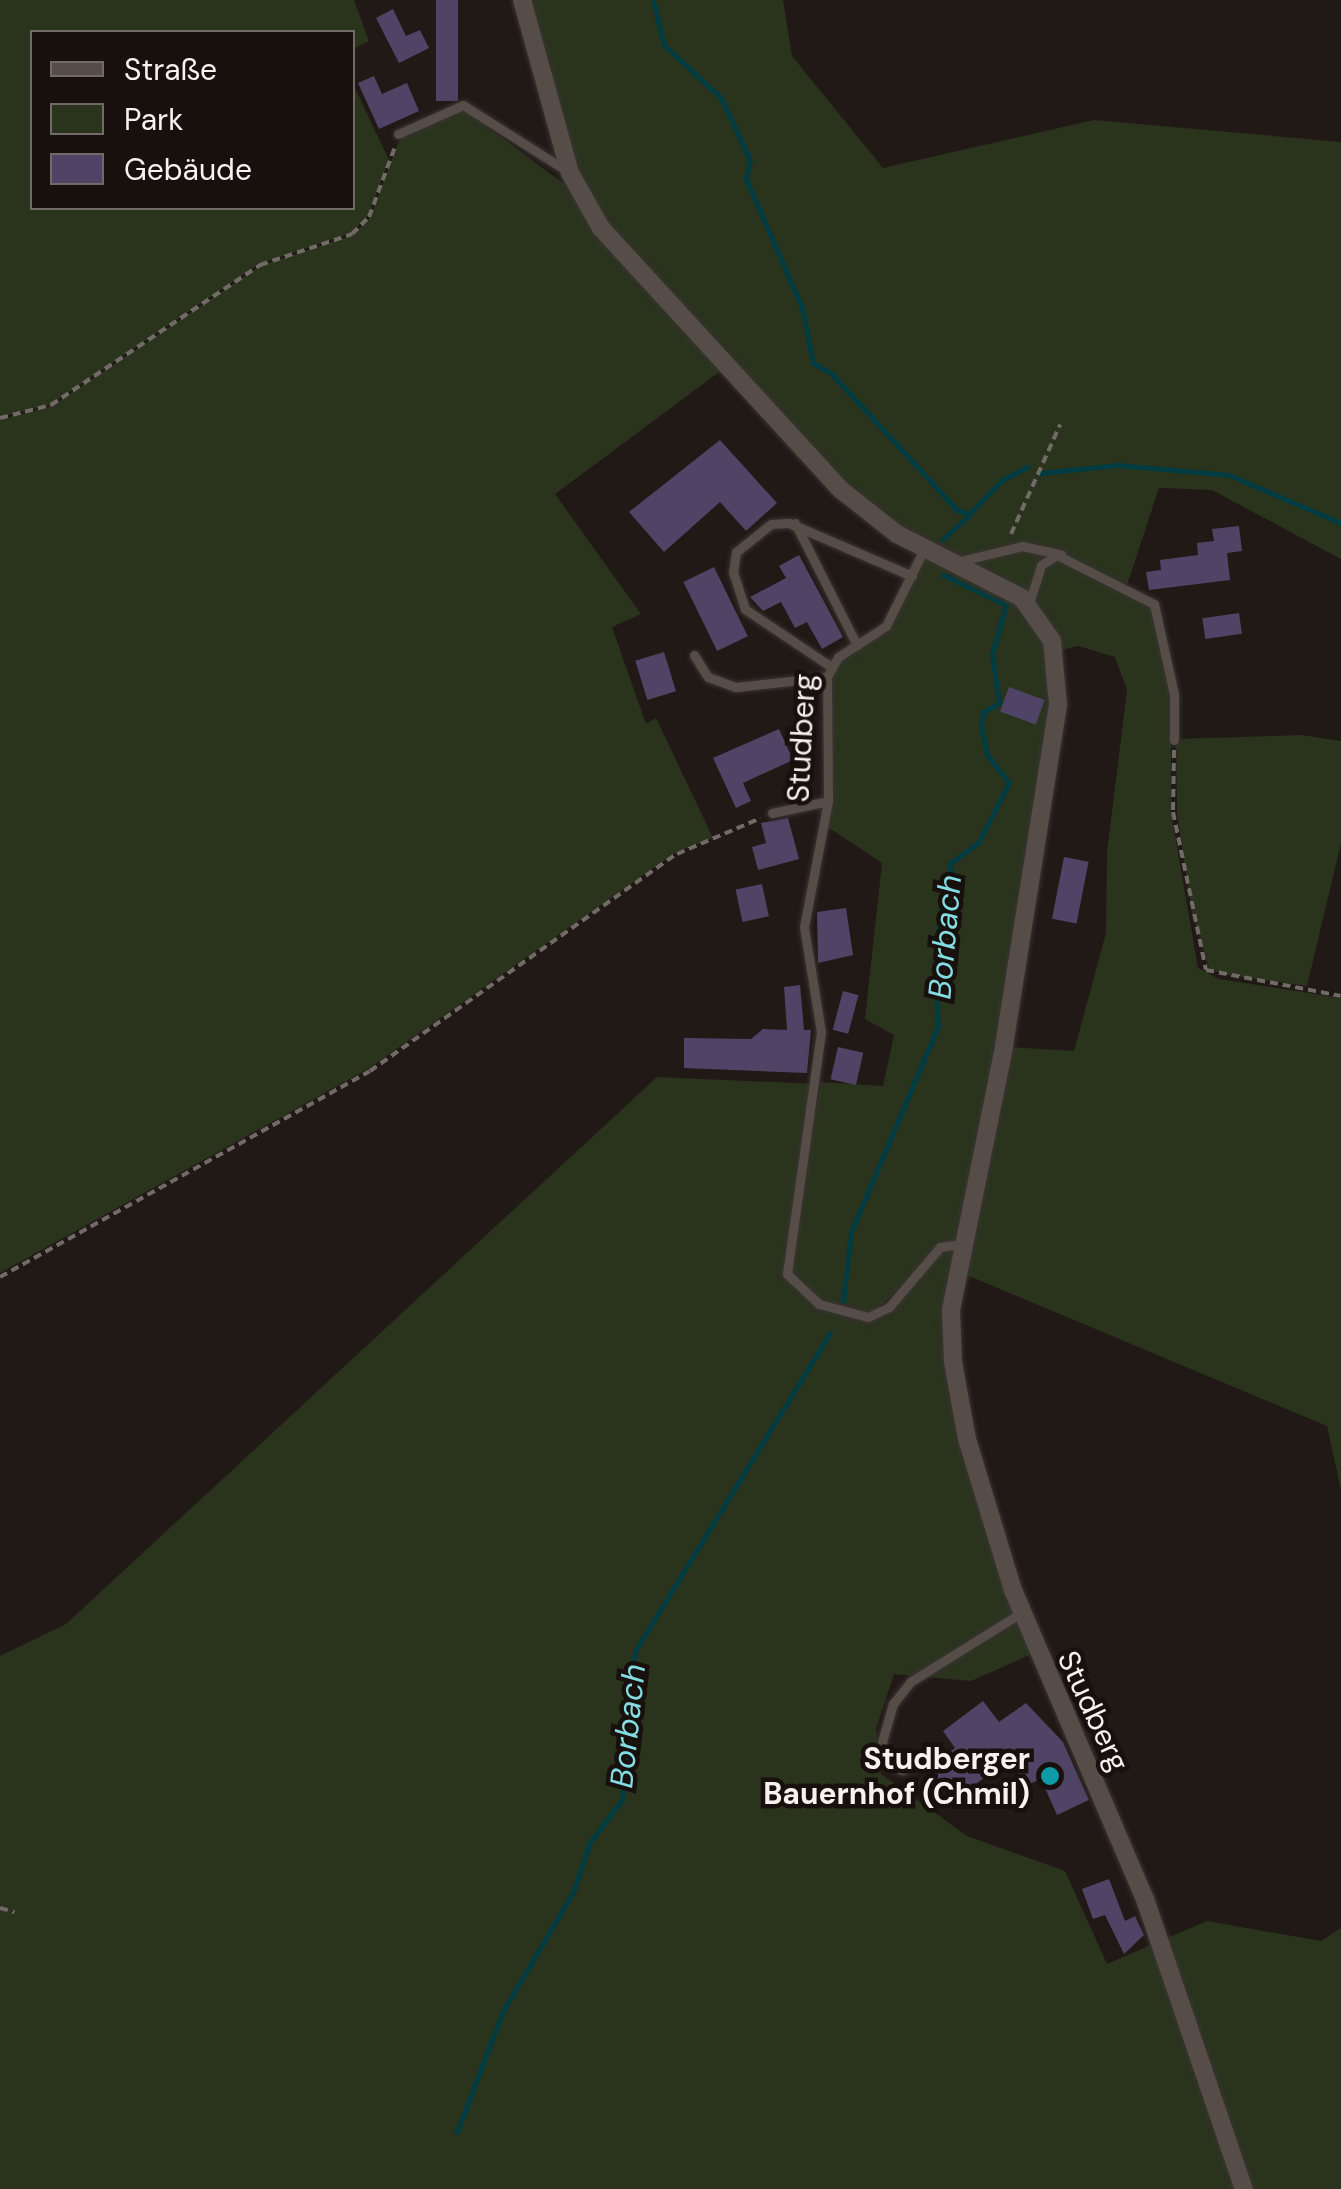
<!DOCTYPE html>
<meta charset="utf-8">
<style>
body{margin:0}
#map{position:relative;width:1341px;height:2189px;overflow:hidden;background:#211916;font-family:"DM Sans",sans-serif}
div>[style]{position:absolute}
[style*='--x']{left:calc(var(--x)*1px);top:calc(var(--y)*1px);width:calc(var(--w)*1px);rotate:calc(var(--a)*1deg)}
.green>*{inset:0;background:#2a341d}
.stream>*{height:5px;margin:-2.5px;padding:0 2.5px;transform-origin:2.5px;border-radius:2.5px;background:#003c41}
.building>*{inset:0;background:#4f4465;transform-origin:0 0}
.path>*{height:4px;margin-top:-2px;transform-origin:0;background:repeating-linear-gradient(90deg,#716a67 0 8px,transparent 0 13px)}
.roads{filter:drop-shadow(0 0 2px #393432) drop-shadow(0 0 2px #393432)}
.lane>*{height:9px;margin:-4.5px;padding:0 4.5px;transform-origin:4.5px;border-radius:4.5px;background:#564c48}
.street>*{height:18px;margin:-9px;padding:0 9px;transform-origin:9px;border-radius:9px;background:#564c48}
.dots>*{width:28px;height:28px;translate:-50% -50%;box-sizing:border-box;border:5px solid #17100d;border-radius:50%}
span{translate:-50% -50%;white-space:nowrap;text-align:center;line-height:1.15;-webkit-text-stroke:9px #17100d;paint-order:stroke}
.street-label{font-size:30px;color:#f7f1ef}
.poi-label{font-size:30px;color:#f7f1ef;font-weight:700}
.right{translate:-100% -50%;text-align:right}
.water-label{font-size:32px;color:#85dde4;font-style:italic}
.legend{position:absolute;left:30px;top:30px;width:325px;height:180px;box-sizing:border-box;background:#17100d;border:2px solid #716a67;margin:0;padding:12px 18px;list-style:none;font-size:30px;color:#f7f1ef}
.legend li{display:flex;align-items:center;gap:20px;height:50px}
.legend b{width:50px;border:2px solid #716a67}
</style>
<div id="map">
<div class="green">
<i style="clip-path:polygon(0 0,354px 0,369px 41px,353px 49px,352px 32px,32px 32px,32px 208px,352px 208px,353px 84px,389px 160px,368px 216px,351px 233px,259px 264px,50px 405px,0 417px)"></i>
<i style="clip-path:polygon(524px 0,783px 0,792px 56px,883px 168px,1094px 120px,1341px 142px,1341px 559px,1212px 490px,1159px 488px,1127px 585px,1062px 553px,1050px 556px,1029px 599px,902px 529px,843px 485px,623px 246px,574px 170px)"></i>
<i style="clip-path:polygon(463px 109px,567px 186px,615px 255px,722px 370px,555px 494px,641px 614px,612px 627px,646px 724px,656px 718px,713px 838px,676px 852px,368px 1069px,0 1273px,0 420px,52px 406px,260px 266px,353px 235px,370px 218px,400px 138px)"></i>
<i style="clip-path:polygon(925px 553px,1006px 591px,1054px 654px,1046px 773px,960px 1242px,946px 1242px,873px 1314px,832px 1308px,794px 1282px,789px 1267px,821px 1082px,883px 1086px,894px 1035px,865px 1019px,882px 863px,826px 826px,830px 677px,836px 663px,879px 635px)"></i>
<i style="clip-path:polygon(1052px 557px,1152px 607px,1171px 694px,1171px 812px,1198px 968px,1219px 979px,1341px 998px,1341px 1490px,1327px 1426px,962px 1273px,1007px 1047px,1074px 1051px,1106px 933px,1107px 852px,1127px 690px,1115px 657px,1078px 646px,1056px 651px,1031px 604px)"></i>
<i style="clip-path:polygon(1301px 735px,1341px 741px,1341px 843px,1307px 986px,1222px 974px,1209px 968px,1192px 913px,1177px 813px,1176px 739px)"></i>
<i style="clip-path:polygon(657px 1077px,817px 1084px,785px 1274px,817px 1306px,858px 1320px,882px 1316px,934px 1254px,960px 1246px,944px 1321px,1032px 1654px,971px 1681px,894px 1674px,876px 1729px,881px 1774px,967px 1836px,1065px 1871px,1107px 1964px,1207px 1921px,1321px 1941px,1341px 1928px,1341px 2189px,0 2189px,0 1656px,66px 1624px)"></i>
</div>
<div class="stream">
<i style="--x:653;--y:0;--w:46;--a:76.3"></i>
<i style="--x:664;--y:45;--w:78;--a:42.9"></i>
<i style="--x:721;--y:98;--w:68;--a:64.9"></i>
<i style="--x:750;--y:160;--w:19;--a:102"></i>
<i style="--x:746;--y:179;--w:141;--a:66.5"></i>
<i style="--x:802;--y:308;--w:56;--a:78.7"></i>
<i style="--x:813;--y:363;--w:21;--a:29"></i>
<i style="--x:831;--y:373;--w:186;--a:47.4"></i>
<i style="--x:957;--y:510;--w:14;--a:17"></i>
<i style="--x:970;--y:514;--w:37;--a:137"></i>
<i style="--x:1041;--y:473;--w:77;--a:-5.9"></i>
<i style="--x:1118;--y:465;--w:111;--a:5.1"></i>
<i style="--x:1229;--y:475;--w:122;--a:23.2"></i>
<i style="--x:970;--y:513;--w:46;--a:-45.9"></i>
<i style="--x:1002;--y:480;--w:29;--a:-27"></i>
<i style="--x:843;--y:1301;--w:69;--a:-83.4"></i>
<i style="--x:851;--y:1232;--w:224;--a:-67.1"></i>
<i style="--x:938;--y:1026;--w:62;--a:-92.8"></i>
<i style="--x:935;--y:964;--w:70;--a:-84.3"></i>
<i style="--x:942;--y:894;--w:19;--a:-55"></i>
<i style="--x:953;--y:878;--w:15;--a:-106"></i>
<i style="--x:949;--y:864;--w:36;--a:-36"></i>
<i style="--x:978;--y:843;--w:68;--a:-62.7"></i>
<i style="--x:1009;--y:783;--w:36;--a:-128"></i>
<i style="--x:987;--y:755;--w:29;--a:-102"></i>
<i style="--x:981;--y:727;--w:15;--a:-82"></i>
<i style="--x:983;--y:712;--w:18;--a:-29"></i>
<i style="--x:999;--y:703;--w:49;--a:-98.1"></i>
<i style="--x:992;--y:654;--w:51;--a:-74.1"></i>
<i style="--x:1006;--y:605;--w:70;--a:-154.5"></i>
<i style="--x:457;--y:2132;--w:129;--a:-69.2"></i>
<i style="--x:503;--y:2011;--w:138;--a:-59.5"></i>
<i style="--x:573;--y:1892;--w:53;--a:-71.2"></i>
<i style="--x:590;--y:1842;--w:53;--a:-52.7"></i>
<i style="--x:622;--y:1800;--w:150;--a:-85"></i>
<i style="--x:635;--y:1651;--w:373;--a:-58.5"></i>
</div>
<div class="building">
<i style="left:436px;top:0;width:22px;height:101px"></i>
<i style="clip-path:polygon(393px 9px,406px 36px,420px 30px,429px 48px,399px 63px,376px 18px)"></i>
<i style="clip-path:polygon(374px 76px,382px 94px,407px 83px,419px 111px,379px 129px,358px 83px)"></i>
<i style="clip-path:polygon(720px 440px,777px 503px,746px 531px,720px 502px,664px 552px,629px 512px)"></i>
<i style="clip-path:polygon(1239px 526px,1242px 551px,1227px 553px,1230px 580px,1149px 590px,1146px 572px,1161px 570px,1160px 560px,1198px 555px,1197px 543px,1214px 541px,1212px 529px)"></i>
<i style="clip-path:polygon(799px 555px,843px 637px,822px 649px,807px 622px,795px 628px,781px 602px,763px 611px,750px 597px,786px 578px,779px 566px)"></i>
<i style="left:714px;top:567px;width:77px;height:34px;rotate:64deg"></i>
<i style="left:1239px;top:613px;width:21px;height:37px;rotate:82deg"></i>
<i style="left:664px;top:652px;width:41px;height:30px;rotate:73deg"></i>
<i style="left:1009px;top:687px;width:38px;height:26px;rotate:20deg"></i>
<i style="clip-path:polygon(779px 729px,793px 760px,743px 783px,751px 801px,736px 808px,713px 758px)"></i>
<i style="clip-path:polygon(788px 818px,799px 859px,758px 870px,752px 847px,766px 843px,761px 823px)"></i>
<i style="left:1064px;top:857px;width:25px;height:63px;rotate:11deg"></i>
<i style="left:762px;top:884px;width:33px;height:27px;rotate:78deg"></i>
<i style="clip-path:polygon(846px 908px,853px 955px,818px 963px,817px 912px)"></i>
<i style="clip-path:polygon(800px 985px,804px 1030px,811px 1030px,807px 1073px,684px 1068px,684px 1038px,751px 1039px,763px 1029px,787px 1030px,784px 987px)"></i>
<i style="left:843px;top:991px;width:16px;height:40px;rotate:15deg"></i>
<i style="left:838px;top:1047px;width:26px;height:33px;rotate:13deg"></i>
<i style="clip-path:polygon(983px 1701px,999px 1722px,1026px 1703px,1063px 1742px,1089px 1800px,1057px 1815px,1041px 1779px,1025px 1786px,1008px 1760px,953px 1801px,930px 1768px,955px 1748px,943px 1731px)"></i>
<i style="clip-path:polygon(1109px 1879px,1125px 1921px,1135px 1916px,1144px 1935px,1124px 1954px,1105px 1915px,1093px 1919px,1082px 1889px)"></i>
</div>
<div class="path">
<i style="--x:0;--y:418;--w:53;--a:-14.3"></i>
<i style="--x:51;--y:405;--w:252;--a:-33.8"></i>
<i style="--x:260;--y:265;--w:97;--a:-18.6"></i>
<i style="--x:352;--y:234;--w:24;--a:-45"></i>
<i style="--x:369;--y:217;--w:78;--a:-69.7"></i>
<i style="--x:1011;--y:534;--w:120;--a:-65.8"></i>
<i style="--x:1174;--y:750;--w:62;--a:90.9"></i>
<i style="--x:1173;--y:812;--w:161;--a:78.2"></i>
<i style="--x:1206;--y:970;--w:137;--a:10.9"></i>
<i style="--x:0;--y:1277;--w:423;--a:-29.1"></i>
<i style="--x:370;--y:1071;--w:376;--a:-35.3"></i>
<i style="--x:677;--y:854;--w:91;--a:-23.2"></i>
<i style="--x:0;--y:1908;--w:15;--a:16"></i>
</div>
<div class="roads">
<div class="lane">
<i style="--x:398;--y:134;--w:71;--a:-24"></i>
<i style="--x:463;--y:105;--w:127;--a:32.4"></i>
<i style="--x:795;--y:523;--w:137;--a:63.1"></i>
<i style="--x:924;--y:549;--w:86;--a:116.3"></i>
<i style="--x:886;--y:626;--w:57;--a:147.1"></i>
<i style="--x:838;--y:657;--w:23;--a:119"></i>
<i style="--x:827;--y:677;--w:124;--a:89.5"></i>
<i style="--x:828;--y:801;--w:128;--a:100.8"></i>
<i style="--x:804;--y:927;--w:106;--a:80.8"></i>
<i style="--x:821;--y:1032;--w:244;--a:98"></i>
<i style="--x:787;--y:1274;--w:44;--a:43.2"></i>
<i style="--x:819;--y:1304;--w:51;--a:14.9"></i>
<i style="--x:868;--y:1317;--w:23;--a:-25"></i>
<i style="--x:889;--y:1307;--w:79;--a:-49.6"></i>
<i style="--x:940;--y:1247;--w:22;--a:-8"></i>
<i style="--x:956;--y:562;--w:68;--a:-13.6"></i>
<i style="--x:1022;--y:546;--w:40;--a:12"></i>
<i style="--x:1029;--y:603;--w:40;--a:-72"></i>
<i style="--x:1041;--y:565;--w:19;--a:-32"></i>
<i style="--x:1057;--y:555;--w:109;--a:26.8"></i>
<i style="--x:1154;--y:604;--w:92;--a:77.5"></i>
<i style="--x:1174;--y:694;--w:46;--a:90"></i>
<i style="--x:694;--y:655;--w:26;--a:58"></i>
<i style="--x:708;--y:677;--w:30;--a:20"></i>
<i style="--x:736;--y:687;--w:92;--a:-6.3"></i>
<i style="--x:830;--y:666;--w:102;--a:-146.2"></i>
<i style="--x:745;--y:609;--w:38;--a:-108"></i>
<i style="--x:733;--y:573;--w:21;--a:-82"></i>
<i style="--x:736;--y:552;--w:45;--a:-38.7"></i>
<i style="--x:771;--y:524;--w:18;--a:-3"></i>
<i style="--x:789;--y:523;--w:134;--a:23.3"></i>
<i style="--x:772;--y:813;--w:57;--a:-12.1"></i>
<i style="--x:927;--y:1760;--w:27;--a:158"></i>
<i style="--x:902;--y:1770;--w:17;--a:-159"></i>
<i style="--x:886;--y:1764;--w:22;--a:-100"></i>
<i style="--x:882;--y:1742;--w:40;--a:-74"></i>
<i style="--x:893;--y:1704;--w:28;--a:-52"></i>
<i style="--x:910;--y:1682;--w:131;--a:-31.9"></i>
</div>
<div class="street">
<i style="--x:522;--y:0;--w:180;--a:74.5"></i>
<i style="--x:570;--y:173;--w:63;--a:60.6"></i>
<i style="--x:601;--y:228;--w:354;--a:47.5"></i>
<i style="--x:840;--y:489;--w:73;--a:38.3"></i>
<i style="--x:897;--y:534;--w:140;--a:27.1"></i>
<i style="--x:1022;--y:598;--w:52;--a:55.1"></i>
<i style="--x:1052;--y:641;--w:64;--a:84.6"></i>
<i style="--x:1058;--y:705;--w:346;--a:99"></i>
<i style="--x:1004;--y:1047;--w:268;--a:101.4"></i>
<i style="--x:951;--y:1310;--w:52;--a:87.8"></i>
<i style="--x:953;--y:1362;--w:78;--a:79.7"></i>
<i style="--x:967;--y:1439;--w:158;--a:73.1"></i>
<i style="--x:1013;--y:1590;--w:336;--a:66.9"></i>
<i style="--x:1145;--y:1899;--w:306;--a:71.2"></i>
</div>
</div>
<div class="dots">
<i style="left:1050px;top:1776px;background:#0f9aa8"></i>
</div>
<div class="street-label">
<span style="left:802px;top:738px;rotate:-87deg">Studberg</span>
<span style="left:1093px;top:1711px;rotate:65deg">Studberg</span>
</div>
<div class="poi-label">
<span class="right" style="left:1030px;top:1776px">Studberger<br>Bauernhof (Chmil)</span>
</div>
<div class="water-label">
<span style="left:945px;top:937px;rotate:-85deg">Borbach</span>
<span style="left:628px;top:1726px;rotate:-84deg">Borbach</span>
</div>
<ul class="legend">
<li><b style="height:12px;background:#564c48"></b>Straße</li>
<li><b style="height:28px;background:#2a341d"></b>Park</li>
<li><b style="height:28px;background:#4f4465"></b>Gebäude</li>
</ul>
</div>
